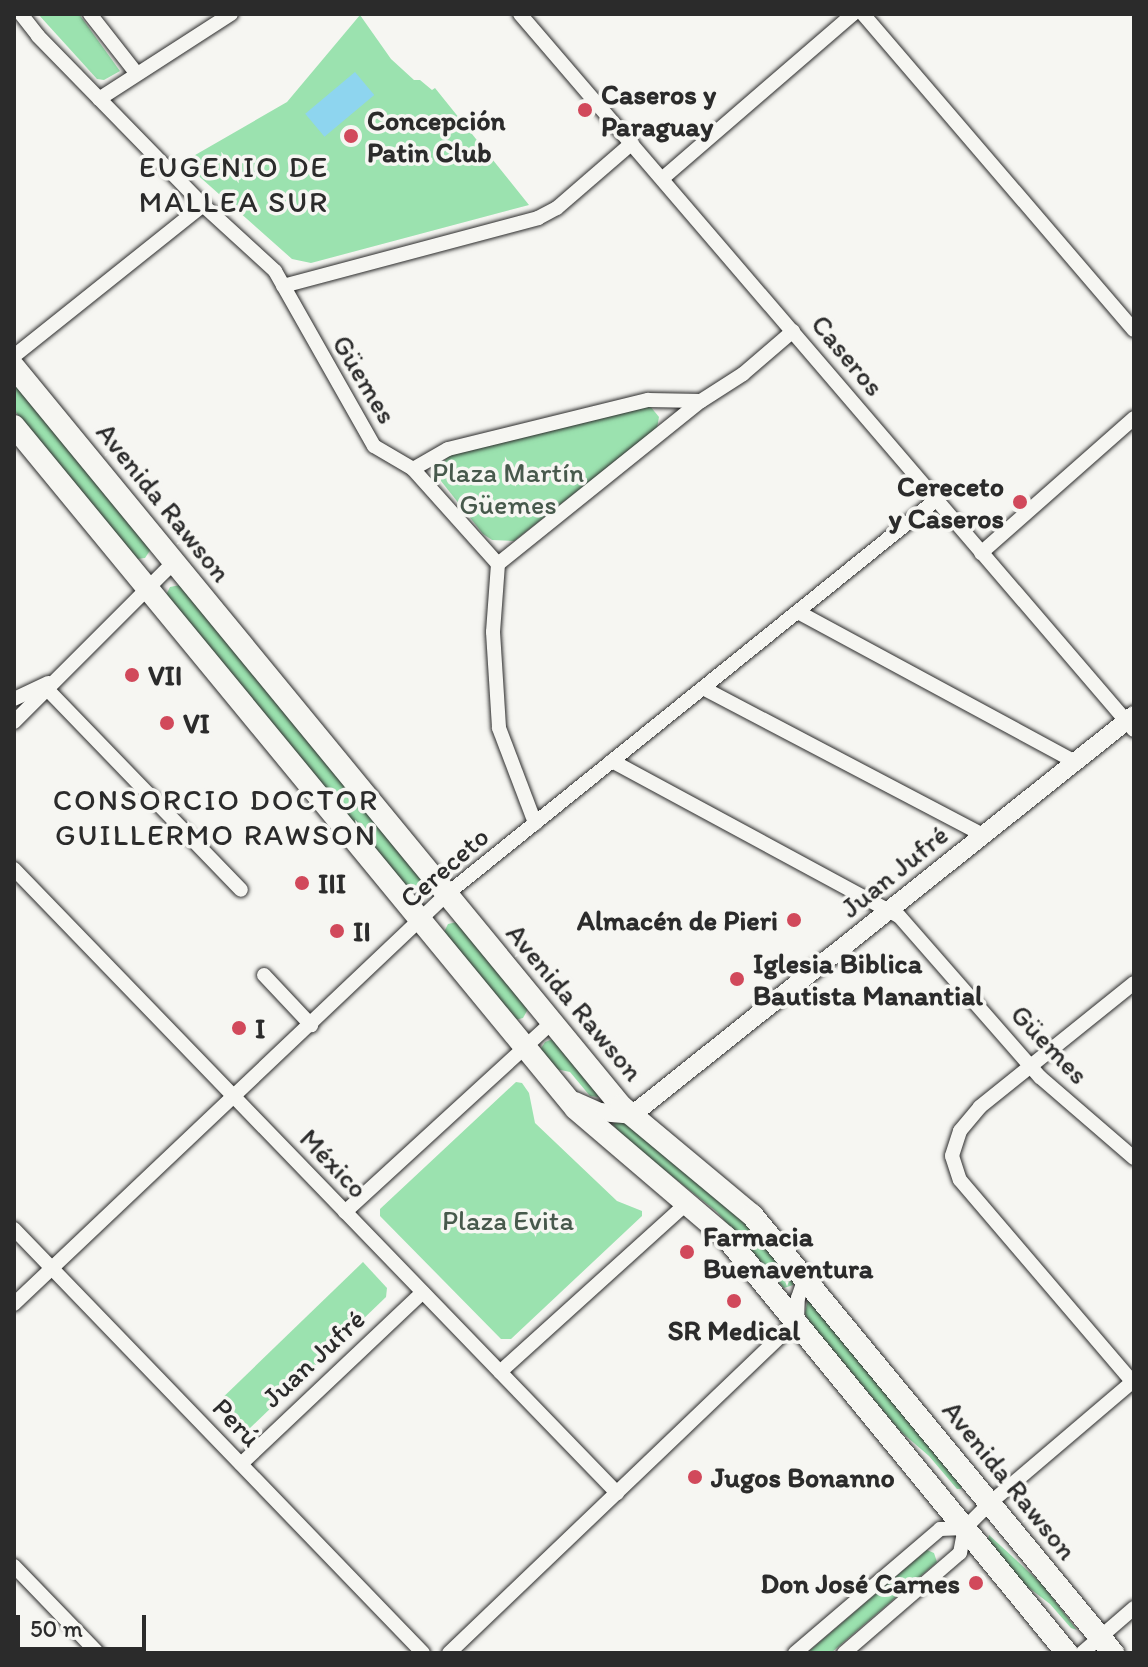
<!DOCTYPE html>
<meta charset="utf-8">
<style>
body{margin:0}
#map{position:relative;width:1148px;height:1667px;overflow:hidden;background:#f6f6f2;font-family:Itim,sans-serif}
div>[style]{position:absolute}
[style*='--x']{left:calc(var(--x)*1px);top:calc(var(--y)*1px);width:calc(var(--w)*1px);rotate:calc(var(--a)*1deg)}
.green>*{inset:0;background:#9be2af}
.water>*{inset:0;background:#8ed5ef;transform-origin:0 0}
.roads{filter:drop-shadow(0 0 2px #2b2b2b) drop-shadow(0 0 2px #2b2b2b)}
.minor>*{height:14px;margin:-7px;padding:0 7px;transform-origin:7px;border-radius:7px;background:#f6f6f2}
.tertiary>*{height:18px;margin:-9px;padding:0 9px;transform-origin:9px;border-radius:9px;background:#f6f6f2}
.primary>*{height:22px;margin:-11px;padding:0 11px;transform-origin:11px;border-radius:11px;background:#f6f6f2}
.dots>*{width:22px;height:22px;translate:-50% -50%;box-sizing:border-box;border:4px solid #f6f6f2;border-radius:50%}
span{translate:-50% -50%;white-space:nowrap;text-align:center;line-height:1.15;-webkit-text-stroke:7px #f6f6f2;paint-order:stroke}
.poi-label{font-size:28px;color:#2b2b2b;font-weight:700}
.left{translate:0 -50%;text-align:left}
.right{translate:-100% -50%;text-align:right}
.street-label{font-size:28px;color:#2b2b2b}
.park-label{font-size:28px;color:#47594c}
.neighbourhood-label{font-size:30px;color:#2b2b2b;letter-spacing:2px}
.frame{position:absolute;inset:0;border:16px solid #2b2b2b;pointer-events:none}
.scale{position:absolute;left:16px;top:1615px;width:130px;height:36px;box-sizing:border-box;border:4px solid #2b2b2b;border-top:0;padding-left:10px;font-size:24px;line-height:28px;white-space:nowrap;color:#2b2b2b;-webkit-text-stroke:6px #f6f6f2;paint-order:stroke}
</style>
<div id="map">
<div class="green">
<i style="clip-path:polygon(38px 14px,79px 14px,120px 71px,104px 80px,97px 79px)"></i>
<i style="clip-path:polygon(360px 15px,391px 59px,414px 80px,420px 80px,432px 90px,435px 88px,529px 205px,311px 263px,292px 259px,183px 162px,287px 102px)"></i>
<i style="clip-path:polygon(14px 383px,151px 549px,145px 558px,136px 559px,14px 410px)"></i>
<i style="clip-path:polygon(650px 406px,659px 417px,657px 428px,514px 541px,492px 540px,483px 534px,441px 481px,441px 465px,449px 455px)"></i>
<i style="clip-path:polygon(180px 585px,423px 880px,419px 888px,409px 891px,166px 595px,170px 587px)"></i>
<i style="clip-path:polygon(457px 922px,528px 1009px,523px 1018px,515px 1020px,444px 932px,448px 924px)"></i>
<i style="clip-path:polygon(553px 1039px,599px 1094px,598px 1097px,590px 1096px,570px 1072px,556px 1069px,540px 1050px,545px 1042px)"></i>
<i style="clip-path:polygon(516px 1082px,522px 1083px,529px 1093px,535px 1123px,617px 1201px,642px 1211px,642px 1216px,511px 1339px,501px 1339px,380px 1216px,380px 1209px)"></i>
<i style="clip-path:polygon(616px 1122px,624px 1122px,746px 1223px,794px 1281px,793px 1285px,784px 1288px,717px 1212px,623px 1137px,613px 1124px)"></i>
<i style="clip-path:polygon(363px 1262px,387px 1288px,386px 1297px,249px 1429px,239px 1430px,215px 1405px)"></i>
<i style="clip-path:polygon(808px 1299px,961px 1486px,961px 1489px,957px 1489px,929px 1456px,900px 1431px,808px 1320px,805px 1313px)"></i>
<i style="clip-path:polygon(989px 1535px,1042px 1584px,1077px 1630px,1071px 1628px,1050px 1604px,1024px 1584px,988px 1541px)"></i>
<i style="clip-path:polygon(927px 1550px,934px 1553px,937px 1562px,831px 1653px,807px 1653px)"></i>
</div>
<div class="water">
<i style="left:355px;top:72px;width:30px;height:65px;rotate:50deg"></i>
</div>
<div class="roads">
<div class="minor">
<i style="--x:21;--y:14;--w:28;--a:52"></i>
<i style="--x:38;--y:36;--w:236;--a:45.7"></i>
<i style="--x:203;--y:205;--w:98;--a:42.5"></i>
<i style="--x:275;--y:271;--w:201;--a:60.5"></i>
<i style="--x:374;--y:446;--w:45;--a:30.5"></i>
<i style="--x:413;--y:469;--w:127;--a:48.2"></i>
<i style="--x:498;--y:564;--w:68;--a:94.2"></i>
<i style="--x:493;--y:632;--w:96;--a:86.4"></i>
<i style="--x:499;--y:728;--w:102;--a:69.2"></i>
<i style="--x:90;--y:14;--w:76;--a:51.9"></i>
<i style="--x:520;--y:14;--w:943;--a:49.39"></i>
<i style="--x:863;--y:14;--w:416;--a:49.4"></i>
<i style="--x:99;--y:99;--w:157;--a:-32.8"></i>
<i style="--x:663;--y:178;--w:251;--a:-40.8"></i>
<i style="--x:283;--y:286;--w:264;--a:-14.9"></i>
<i style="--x:538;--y:218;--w:21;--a:-28"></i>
<i style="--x:557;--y:208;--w:99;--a:-40.9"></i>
<i style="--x:14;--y:356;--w:242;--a:-38.6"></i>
<i style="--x:413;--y:469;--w:40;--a:-29.7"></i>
<i style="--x:448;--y:449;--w:206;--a:-13.8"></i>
<i style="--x:648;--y:400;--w:53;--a:1.1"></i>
<i style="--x:981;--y:553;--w:204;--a:-41.4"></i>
<i style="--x:498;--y:564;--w:260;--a:-38.8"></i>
<i style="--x:701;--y:401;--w:50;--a:-32.7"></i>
<i style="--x:743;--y:374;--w:66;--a:-40.7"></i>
<i style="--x:798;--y:612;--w:315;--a:28.4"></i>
<i style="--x:703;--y:688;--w:316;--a:27.7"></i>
<i style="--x:47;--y:689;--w:279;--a:46"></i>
<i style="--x:14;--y:699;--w:38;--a:-25"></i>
<i style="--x:14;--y:722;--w:226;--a:-45"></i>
<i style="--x:612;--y:761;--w:326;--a:28.4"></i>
<i style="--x:899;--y:916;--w:214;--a:48.8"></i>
<i style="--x:1040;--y:1077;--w:124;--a:40.8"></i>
<i style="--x:14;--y:869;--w:868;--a:45.98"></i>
<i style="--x:264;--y:975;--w:69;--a:46.8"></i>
<i style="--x:1134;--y:983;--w:198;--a:141.2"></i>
<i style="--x:980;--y:1107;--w:31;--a:130"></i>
<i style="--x:960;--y:1131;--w:26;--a:108"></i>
<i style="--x:952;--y:1156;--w:25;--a:72"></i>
<i style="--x:960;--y:1180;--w:268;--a:49.5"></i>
<i style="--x:345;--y:1212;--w:281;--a:-42.5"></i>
<i style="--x:14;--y:1229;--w:589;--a:46.03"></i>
<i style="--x:14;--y:1304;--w:596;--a:-43.44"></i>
<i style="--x:447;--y:894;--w:628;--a:-38.86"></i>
<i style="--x:500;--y:1372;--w:253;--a:-42.1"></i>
<i style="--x:241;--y:1464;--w:250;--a:-43.4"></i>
<i style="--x:14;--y:1566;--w:121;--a:46"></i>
<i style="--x:449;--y:1653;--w:481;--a:-43.7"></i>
<i style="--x:797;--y:1321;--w:23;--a:-88"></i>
<i style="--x:798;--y:1298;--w:21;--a:-71"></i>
<i style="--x:795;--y:1653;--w:191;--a:-40.5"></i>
<i style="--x:940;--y:1529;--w:25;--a:-2"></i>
<i style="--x:844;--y:1653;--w:153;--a:-40.8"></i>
<i style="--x:960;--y:1553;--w:25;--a:-79"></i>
<i style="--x:965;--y:1528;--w:35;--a:-45"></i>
<i style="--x:990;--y:1503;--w:187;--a:-40.4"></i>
<i style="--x:1082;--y:1653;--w:69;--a:-40.9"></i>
</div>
<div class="tertiary">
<i style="--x:575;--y:1101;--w:27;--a:24"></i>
<i style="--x:600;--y:1112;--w:32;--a:5"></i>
<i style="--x:632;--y:1115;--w:642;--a:-38.55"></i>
</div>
<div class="primary">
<i style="--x:14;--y:367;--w:956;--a:50.6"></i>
<i style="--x:621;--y:1106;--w:170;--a:39.8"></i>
<i style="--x:752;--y:1215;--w:568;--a:50.5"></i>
<i style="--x:14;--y:426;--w:884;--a:50.55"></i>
<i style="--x:576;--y:1109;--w:197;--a:40.5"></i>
<i style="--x:726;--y:1237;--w:538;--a:50.66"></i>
</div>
</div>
<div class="dots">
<i style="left:585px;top:110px;background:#d1495b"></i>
<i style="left:351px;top:136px;background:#d1495b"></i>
<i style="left:1020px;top:502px;background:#d1495b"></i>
<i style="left:132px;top:675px;background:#d1495b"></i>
<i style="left:167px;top:723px;background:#d1495b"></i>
<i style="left:302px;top:883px;background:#d1495b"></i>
<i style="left:794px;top:920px;background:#d1495b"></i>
<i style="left:337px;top:931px;background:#d1495b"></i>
<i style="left:737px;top:979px;background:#d1495b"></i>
<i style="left:239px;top:1028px;background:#d1495b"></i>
<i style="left:687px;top:1252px;background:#d1495b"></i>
<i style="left:734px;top:1301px;background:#d1495b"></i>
<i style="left:695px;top:1477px;background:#d1495b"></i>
<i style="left:976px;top:1583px;background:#d1495b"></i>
</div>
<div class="poi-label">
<span class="left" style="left:601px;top:110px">Caseros y<br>Paraguay</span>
<span class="left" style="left:367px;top:136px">Concepción<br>Patin Club</span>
<span class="right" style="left:1004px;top:502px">Cereceto<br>y Caseros</span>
<span class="left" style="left:148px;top:675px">VII</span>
<span class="left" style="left:183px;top:723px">VI</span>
<span class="left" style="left:318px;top:883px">III</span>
<span class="right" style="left:778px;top:920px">Almacén de Pieri</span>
<span class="left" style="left:353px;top:931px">II</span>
<span class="left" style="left:753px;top:979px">Iglesia Biblica<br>Bautista Manantial</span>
<span class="left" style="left:255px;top:1028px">I</span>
<span class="left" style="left:703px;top:1252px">Farmacia<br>Buenaventura</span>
<span style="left:734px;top:1330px">SR Medical</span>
<span class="left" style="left:711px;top:1477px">Jugos Bonanno</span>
<span class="right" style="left:960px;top:1583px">Don José Carnes</span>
</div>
<div class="street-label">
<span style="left:848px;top:355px;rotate:50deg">Caseros</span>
<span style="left:365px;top:379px;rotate:59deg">Güemes</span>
<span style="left:164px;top:502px;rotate:51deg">Avenida Rawson</span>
<span style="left:444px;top:867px;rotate:-41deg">Cereceto</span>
<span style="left:894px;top:871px;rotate:-39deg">Juan Jufré</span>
<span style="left:575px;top:1002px;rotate:50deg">Avenida Rawson</span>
<span style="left:1050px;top:1044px;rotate:46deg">Güemes</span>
<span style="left:334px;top:1163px;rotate:46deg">México</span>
<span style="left:313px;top:1358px;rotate:-43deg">Juan Jufré</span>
<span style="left:237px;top:1422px;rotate:46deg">Perú</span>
<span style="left:1010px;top:1480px;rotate:51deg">Avenida Rawson</span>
</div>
<div class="park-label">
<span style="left:508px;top:488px">Plaza Martín<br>Güemes</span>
<span style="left:508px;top:1220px">Plaza Evita</span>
</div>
<div class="neighbourhood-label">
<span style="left:234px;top:184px">EUGENIO DE<br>MALLEA SUR</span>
<span style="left:216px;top:817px">CONSORCIO DOCTOR<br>GUILLERMO RAWSON</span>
</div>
<div class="frame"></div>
<div class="scale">50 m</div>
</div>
